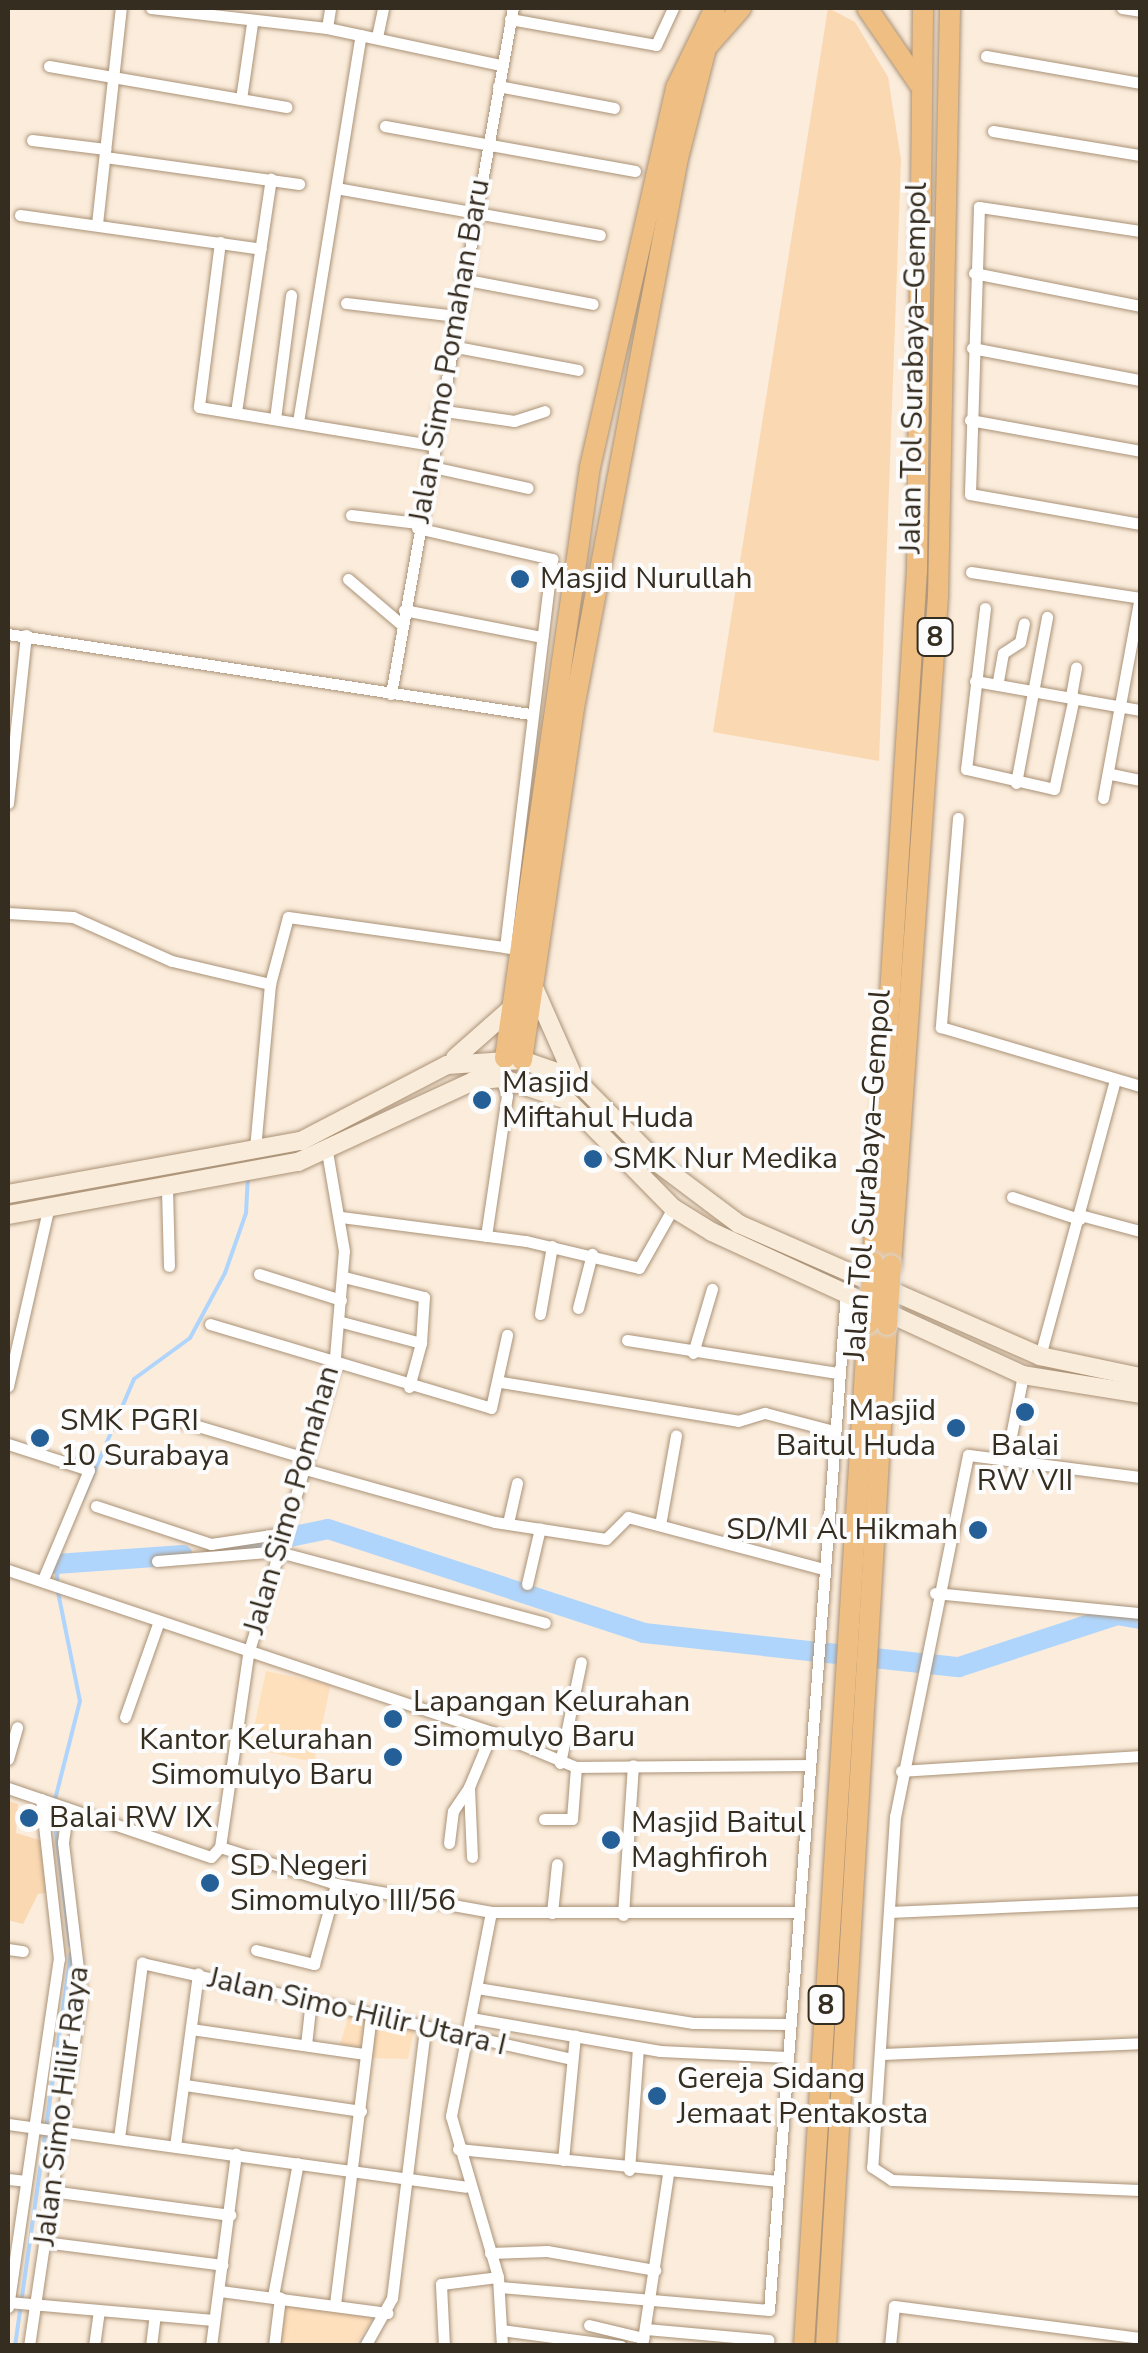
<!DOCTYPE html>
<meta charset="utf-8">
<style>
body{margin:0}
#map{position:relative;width:1148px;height:2353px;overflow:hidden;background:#fbecdb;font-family:"Nunito Sans",sans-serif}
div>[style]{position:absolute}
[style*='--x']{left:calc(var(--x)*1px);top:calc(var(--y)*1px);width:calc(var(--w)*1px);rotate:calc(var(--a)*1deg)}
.built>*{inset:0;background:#ffe0bd;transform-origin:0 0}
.green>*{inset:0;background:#f9d8b2}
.stream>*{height:4px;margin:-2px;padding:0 2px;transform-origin:2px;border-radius:2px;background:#b0d5fc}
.river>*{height:20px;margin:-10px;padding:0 10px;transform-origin:10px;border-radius:10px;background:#b0d5fc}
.roads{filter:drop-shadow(0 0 2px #aa9277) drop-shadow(0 0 2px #aa9277)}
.street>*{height:11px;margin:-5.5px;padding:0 5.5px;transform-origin:5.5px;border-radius:5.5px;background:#fff}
.secondary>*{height:18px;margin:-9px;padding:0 9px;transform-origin:9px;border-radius:9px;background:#faecda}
.highway>*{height:20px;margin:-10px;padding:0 10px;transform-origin:10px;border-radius:10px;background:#efbe83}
.bridges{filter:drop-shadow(0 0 2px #d7d5d3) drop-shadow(0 0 2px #d7d5d3)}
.highway-bridge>*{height:20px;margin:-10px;padding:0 10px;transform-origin:10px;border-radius:10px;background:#efbe83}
.dots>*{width:28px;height:28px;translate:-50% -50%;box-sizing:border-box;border:5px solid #fcfcfc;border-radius:50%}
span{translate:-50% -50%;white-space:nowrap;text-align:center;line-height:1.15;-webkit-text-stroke:8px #fcfcfc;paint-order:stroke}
.shield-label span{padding:2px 8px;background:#fcfcfc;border:2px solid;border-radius:8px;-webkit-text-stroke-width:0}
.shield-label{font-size:28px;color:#362d21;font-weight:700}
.street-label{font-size:30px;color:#362d21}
.poi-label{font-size:30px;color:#362d21}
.left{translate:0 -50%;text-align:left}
.right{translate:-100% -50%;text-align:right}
.frame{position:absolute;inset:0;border:10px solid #362d21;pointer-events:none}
</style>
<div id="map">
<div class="built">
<i style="left:266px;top:1671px;width:66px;height:79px;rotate:12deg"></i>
<i style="clip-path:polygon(350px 2012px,414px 2031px,408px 2059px,365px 2058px,366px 2048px,340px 2044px)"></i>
<i style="clip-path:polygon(283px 2301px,358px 2309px,372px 2320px,355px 2345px,279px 2346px)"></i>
</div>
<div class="green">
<i style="clip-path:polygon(828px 8px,855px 22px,888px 77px,901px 160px,879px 761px,713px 732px)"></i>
<i style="clip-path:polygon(8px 1801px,18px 1804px,16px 1833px,43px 1841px,51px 1892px,38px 1894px,23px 1924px,8px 1920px)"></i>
</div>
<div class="stream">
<i style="--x:83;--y:1498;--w:129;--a:-66.8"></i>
<i style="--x:134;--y:1379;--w:69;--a:-36.2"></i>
<i style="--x:190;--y:1338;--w:74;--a:-61.7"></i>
<i style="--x:225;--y:1273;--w:64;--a:-70.7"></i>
<i style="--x:246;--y:1213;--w:38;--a:-87"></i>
<i style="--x:57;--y:1582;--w:25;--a:-88"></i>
<i style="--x:58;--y:1592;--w:111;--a:78.6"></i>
<i style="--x:80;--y:1701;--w:110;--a:104.2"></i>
<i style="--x:53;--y:1808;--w:138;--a:82.9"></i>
<i style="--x:15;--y:2346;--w:396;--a:-81.9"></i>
</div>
<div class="river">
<i style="--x:217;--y:1552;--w:113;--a:-11.7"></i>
<i style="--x:328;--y:1529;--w:333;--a:18.2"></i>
<i style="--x:644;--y:1633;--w:317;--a:6.2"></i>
<i style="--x:959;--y:1667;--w:166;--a:-18.2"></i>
<i style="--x:1117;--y:1615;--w:23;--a:10"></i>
<i style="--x:56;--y:1564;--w:127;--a:-4.1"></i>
</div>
<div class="roads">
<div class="street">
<i style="--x:151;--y:8;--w:177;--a:6.5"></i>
<i style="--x:327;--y:28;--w:178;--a:12"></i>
<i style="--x:1122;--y:8;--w:18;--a:9"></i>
<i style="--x:510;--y:19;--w:148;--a:10.1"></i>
<i style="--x:656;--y:45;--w:41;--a:-65.3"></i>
<i style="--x:327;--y:28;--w:20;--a:-81"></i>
<i style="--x:377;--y:37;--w:30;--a:-78"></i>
<i style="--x:986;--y:56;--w:156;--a:9.9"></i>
<i style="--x:49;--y:66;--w:241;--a:9.8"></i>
<i style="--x:498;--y:86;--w:118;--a:10.7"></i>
<i style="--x:241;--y:99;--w:76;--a:-81.7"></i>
<i style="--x:385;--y:126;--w:254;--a:10.2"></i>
<i style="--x:993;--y:131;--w:149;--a:9.3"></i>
<i style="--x:32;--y:140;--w:74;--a:7"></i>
<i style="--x:105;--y:157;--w:196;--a:7.9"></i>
<i style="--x:336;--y:188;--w:268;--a:10.1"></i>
<i style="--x:20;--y:215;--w:243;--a:8"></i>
<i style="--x:97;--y:224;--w:217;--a:-83.7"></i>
<i style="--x:1140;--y:231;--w:163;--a:-171.5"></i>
<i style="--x:979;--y:207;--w:287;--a:91.8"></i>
<i style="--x:970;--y:494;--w:173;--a:10"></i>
<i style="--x:220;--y:242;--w:166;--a:97.3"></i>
<i style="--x:199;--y:407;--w:236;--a:9.3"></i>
<i style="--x:974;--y:273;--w:169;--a:11.2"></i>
<i style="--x:462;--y:279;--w:133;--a:10.8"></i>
<i style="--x:346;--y:303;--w:111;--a:6.7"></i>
<i style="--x:451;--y:346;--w:129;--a:10.7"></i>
<i style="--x:972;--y:348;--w:171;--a:10.8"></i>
<i style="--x:438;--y:410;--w:77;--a:8.2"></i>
<i style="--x:514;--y:421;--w:32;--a:-18"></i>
<i style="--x:236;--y:412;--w:236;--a:-81.5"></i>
<i style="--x:275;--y:419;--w:125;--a:-82.6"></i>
<i style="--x:970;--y:420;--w:173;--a:10.3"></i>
<i style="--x:298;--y:422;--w:392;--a:-80.8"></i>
<i style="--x:428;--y:466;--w:102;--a:12.4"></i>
<i style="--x:351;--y:515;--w:67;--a:6.8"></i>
<i style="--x:417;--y:528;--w:139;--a:12.9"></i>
<i style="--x:552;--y:559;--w:391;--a:96.9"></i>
<i style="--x:505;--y:947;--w:17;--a:10"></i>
<i style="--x:971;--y:572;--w:171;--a:8.7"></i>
<i style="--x:348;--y:579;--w:71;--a:40.4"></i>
<i style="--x:985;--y:608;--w:162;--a:96.7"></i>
<i style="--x:966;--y:769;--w:90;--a:12.8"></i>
<i style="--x:1054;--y:789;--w:94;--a:-77.7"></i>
<i style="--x:404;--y:610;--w:141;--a:11.1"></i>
<i style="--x:8;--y:634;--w:528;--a:8.71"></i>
<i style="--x:975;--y:681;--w:168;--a:10"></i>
<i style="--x:998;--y:681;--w:28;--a:-80"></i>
<i style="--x:1003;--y:653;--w:20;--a:-33"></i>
<i style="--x:1020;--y:642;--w:19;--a:-78"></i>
<i style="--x:391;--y:694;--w:697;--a:-79.92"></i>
<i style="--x:1071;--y:696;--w:29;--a:-80"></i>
<i style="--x:1111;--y:774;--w:30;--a:12"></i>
<i style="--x:1016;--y:783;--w:169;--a:-79.4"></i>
<i style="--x:1103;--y:798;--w:204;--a:-79.6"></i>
<i style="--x:8;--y:803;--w:169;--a:-83.9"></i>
<i style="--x:958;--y:818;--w:210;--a:94.7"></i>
<i style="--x:941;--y:1027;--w:208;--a:16.5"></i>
<i style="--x:8;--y:913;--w:65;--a:3.5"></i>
<i style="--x:73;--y:917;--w:108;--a:24"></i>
<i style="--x:172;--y:961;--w:101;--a:13.2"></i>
<i style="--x:270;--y:984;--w:167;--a:95.2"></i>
<i style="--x:270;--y:984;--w:69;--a:-75"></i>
<i style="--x:288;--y:917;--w:219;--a:7.9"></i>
<i style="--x:167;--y:1189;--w:77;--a:88.5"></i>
<i style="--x:1012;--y:1197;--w:71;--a:18.2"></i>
<i style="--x:1080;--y:1215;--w:62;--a:14.9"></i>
<i style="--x:341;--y:1217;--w:187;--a:7.4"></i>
<i style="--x:526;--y:1241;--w:116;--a:13.4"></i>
<i style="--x:639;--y:1268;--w:69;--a:-60.5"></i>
<i style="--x:486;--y:1236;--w:142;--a:-81.5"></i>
<i style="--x:507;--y:1096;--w:20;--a:-108"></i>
<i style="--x:259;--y:1274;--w:86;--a:17.6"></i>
<i style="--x:578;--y:1308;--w:56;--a:-75.5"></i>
<i style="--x:540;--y:1314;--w:69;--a:-80"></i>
<i style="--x:338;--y:1321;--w:86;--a:14.8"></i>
<i style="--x:421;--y:1343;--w:46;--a:-86.3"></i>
<i style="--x:424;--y:1297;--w:82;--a:-166"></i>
<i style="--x:210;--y:1324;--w:293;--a:16.6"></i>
<i style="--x:491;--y:1408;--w:75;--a:-77.6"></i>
<i style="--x:627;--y:1340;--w:213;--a:8.9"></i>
<i style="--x:693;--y:1353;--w:67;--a:-73.5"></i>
<i style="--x:1040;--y:1356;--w:286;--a:-74.8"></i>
<i style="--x:501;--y:1382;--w:240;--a:9.3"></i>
<i style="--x:738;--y:1421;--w:28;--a:-17"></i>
<i style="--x:765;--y:1413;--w:70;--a:14.8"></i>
<i style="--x:8;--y:1386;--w:185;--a:-77.2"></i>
<i style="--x:409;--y:1387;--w:46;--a:-74.7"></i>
<i style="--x:164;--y:1416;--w:150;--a:16.6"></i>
<i style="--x:8;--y:1444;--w:85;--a:17.8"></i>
<i style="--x:89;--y:1470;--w:116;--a:112.8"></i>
<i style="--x:1007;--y:1456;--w:83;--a:-78.8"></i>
<i style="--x:305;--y:1469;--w:197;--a:15.6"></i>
<i style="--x:495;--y:1522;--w:112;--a:8.7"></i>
<i style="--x:606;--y:1539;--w:31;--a:-45"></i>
<i style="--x:628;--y:1517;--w:203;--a:14.9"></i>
<i style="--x:1140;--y:1477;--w:173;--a:-172.7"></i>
<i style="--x:968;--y:1455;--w:368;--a:101.4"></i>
<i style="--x:895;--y:1816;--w:352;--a:93.7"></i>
<i style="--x:872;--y:2167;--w:24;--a:33"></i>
<i style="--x:892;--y:2180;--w:248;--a:2.3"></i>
<i style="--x:96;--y:1506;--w:121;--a:18.3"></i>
<i style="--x:211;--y:1544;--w:75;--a:-8.5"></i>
<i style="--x:508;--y:1523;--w:41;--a:-77.3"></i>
<i style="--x:660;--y:1525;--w:91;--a:-79.9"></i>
<i style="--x:279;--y:1552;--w:275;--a:14.9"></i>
<i style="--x:157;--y:1561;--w:123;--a:-4.6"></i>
<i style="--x:8;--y:1570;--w:510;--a:18.51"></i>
<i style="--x:527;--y:1584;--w:57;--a:-76.9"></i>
<i style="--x:935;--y:1593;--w:206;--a:5.6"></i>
<i style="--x:125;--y:1717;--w:102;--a:-70.5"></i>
<i style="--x:8;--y:1759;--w:33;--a:-74"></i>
<i style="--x:560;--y:1763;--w:103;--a:-78.3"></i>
<i style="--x:901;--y:1771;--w:239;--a:-3.6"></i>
<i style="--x:8;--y:1788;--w:214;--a:18.8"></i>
<i style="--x:211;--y:1857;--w:13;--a:-48"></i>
<i style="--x:544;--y:1819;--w:28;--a:0"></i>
<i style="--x:572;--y:1819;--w:52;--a:-85.6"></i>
<i style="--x:449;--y:1843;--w:32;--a:-83"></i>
<i style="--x:453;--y:1811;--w:29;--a:-56"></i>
<i style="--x:220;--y:1847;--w:195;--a:-81.7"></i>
<i style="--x:248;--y:1654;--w:298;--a:-73.2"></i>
<i style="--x:334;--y:1369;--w:118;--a:-85.2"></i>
<i style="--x:344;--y:1251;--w:100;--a:-99.7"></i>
<i style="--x:220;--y:1847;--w:122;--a:17.7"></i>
<i style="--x:336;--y:1884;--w:158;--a:10.2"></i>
<i style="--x:491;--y:1912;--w:304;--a:0"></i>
<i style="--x:472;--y:1857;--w:70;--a:-92.5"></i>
<i style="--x:469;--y:1787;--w:60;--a:-67.3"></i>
<i style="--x:492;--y:1732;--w:91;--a:22.6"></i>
<i style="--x:576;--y:1767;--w:230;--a:-0.5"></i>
<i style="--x:491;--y:1912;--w:208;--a:101.1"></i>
<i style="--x:451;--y:2116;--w:168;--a:73.7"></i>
<i style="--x:498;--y:2277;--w:69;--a:86.7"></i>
<i style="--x:889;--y:1912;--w:251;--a:-2.5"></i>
<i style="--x:552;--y:1913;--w:49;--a:-84.2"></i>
<i style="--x:623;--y:1915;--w:150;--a:-86.2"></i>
<i style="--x:8;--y:1949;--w:15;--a:8"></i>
<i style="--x:256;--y:1950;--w:60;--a:13.6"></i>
<i style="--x:314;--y:1964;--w:83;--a:-74.6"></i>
<i style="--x:477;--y:1988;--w:219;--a:9.2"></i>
<i style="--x:693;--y:2023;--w:96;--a:0.6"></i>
<i style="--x:471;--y:2018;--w:192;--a:9.9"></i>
<i style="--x:660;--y:2051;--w:128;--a:2.7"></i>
<i style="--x:191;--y:2029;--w:176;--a:8.2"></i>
<i style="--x:306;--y:2045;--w:45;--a:-83.7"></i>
<i style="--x:882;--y:2054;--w:258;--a:-2.4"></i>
<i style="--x:185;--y:2085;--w:178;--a:8.4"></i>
<i style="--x:8;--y:2124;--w:462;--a:7.8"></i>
<i style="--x:119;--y:2138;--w:177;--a:-82.5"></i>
<i style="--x:142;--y:1963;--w:440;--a:12.6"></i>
<i style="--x:175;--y:2146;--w:174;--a:-82.4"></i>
<i style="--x:458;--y:2149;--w:322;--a:5.7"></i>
<i style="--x:563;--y:2160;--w:125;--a:-84.5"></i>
<i style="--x:629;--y:2170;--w:122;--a:-85.8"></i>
<i style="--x:8;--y:2179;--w:18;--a:6"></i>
<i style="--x:51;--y:2191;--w:181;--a:7.6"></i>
<i style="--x:44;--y:2242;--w:180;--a:7.3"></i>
<i style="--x:490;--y:2253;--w:57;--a:-2"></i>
<i style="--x:547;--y:2251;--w:110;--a:10"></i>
<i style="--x:500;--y:2287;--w:270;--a:4.9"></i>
<i style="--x:769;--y:2310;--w:1020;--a:-85.67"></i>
<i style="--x:220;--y:2291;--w:169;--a:7.5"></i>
<i style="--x:273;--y:2296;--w:135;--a:-79.4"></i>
<i style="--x:8;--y:2302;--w:206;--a:5"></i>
<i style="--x:335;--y:2304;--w:290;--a:-82.9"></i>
<i style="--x:8;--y:2307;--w:352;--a:-81.7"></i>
<i style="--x:59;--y:1959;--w:161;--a:-96.4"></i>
<i style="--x:589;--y:2325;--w:56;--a:13.5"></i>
<i style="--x:646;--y:2329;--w:123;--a:5.1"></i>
<i style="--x:501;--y:2330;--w:121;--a:7.6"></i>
<i style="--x:29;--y:2346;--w:356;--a:-81.6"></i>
<i style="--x:81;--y:1994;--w:153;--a:-96.8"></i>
<i style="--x:63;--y:1842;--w:34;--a:-82"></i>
<i style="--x:94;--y:2346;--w:34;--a:-82"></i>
<i style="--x:151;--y:2346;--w:31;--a:-83"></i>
<i style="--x:211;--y:2346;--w:194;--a:-82.6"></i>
<i style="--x:274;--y:2346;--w:49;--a:-83"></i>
<i style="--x:365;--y:2346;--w:55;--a:-60.6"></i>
<i style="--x:392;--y:2298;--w:269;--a:-83"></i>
<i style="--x:444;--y:2346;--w:62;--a:-92.8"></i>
<i style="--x:441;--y:2284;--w:57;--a:-7"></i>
<i style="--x:642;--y:2346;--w:173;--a:-81.4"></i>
<i style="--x:890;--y:2346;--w:40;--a:-84.3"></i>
<i style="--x:894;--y:2306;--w:248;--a:7.4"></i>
</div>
<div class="secondary">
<i style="--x:535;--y:990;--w:96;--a:66.1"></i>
<i style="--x:455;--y:1058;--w:79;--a:-41.4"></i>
<i style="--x:8;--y:1194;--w:298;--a:-10.3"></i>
<i style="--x:301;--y:1141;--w:165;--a:-27.5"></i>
<i style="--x:447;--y:1065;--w:75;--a:-3.8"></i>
<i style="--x:522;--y:1060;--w:55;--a:19.1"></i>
<i style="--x:574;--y:1078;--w:121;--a:45.3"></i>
<i style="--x:659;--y:1164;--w:100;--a:36.9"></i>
<i style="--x:739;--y:1224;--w:329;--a:23.7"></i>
<i style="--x:1040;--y:1356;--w:102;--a:11.9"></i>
<i style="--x:8;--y:1215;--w:295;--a:-10.4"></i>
<i style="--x:298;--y:1162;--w:193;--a:-24.8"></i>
<i style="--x:473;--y:1081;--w:28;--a:-6"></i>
<i style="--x:501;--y:1078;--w:70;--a:18.4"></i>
<i style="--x:567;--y:1100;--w:151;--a:45.5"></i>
<i style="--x:673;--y:1208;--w:46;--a:31.6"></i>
<i style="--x:712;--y:1232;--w:342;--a:24.7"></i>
<i style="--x:1023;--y:1375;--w:119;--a:9.2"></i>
</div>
<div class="highway">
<i style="--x:867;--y:8;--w:97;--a:55.5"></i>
<i style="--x:505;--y:1058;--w:597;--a:-81.82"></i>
<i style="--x:590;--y:467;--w:389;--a:-77.2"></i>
<i style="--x:676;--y:88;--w:89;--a:-64"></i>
<i style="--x:522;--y:1060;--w:356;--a:-81.6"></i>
<i style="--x:574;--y:708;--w:560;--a:-79.29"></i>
<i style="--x:678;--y:158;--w:114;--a:-75.7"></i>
<i style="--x:706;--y:48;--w:53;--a:-48.8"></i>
<i style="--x:873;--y:1262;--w:692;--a:-86.36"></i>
<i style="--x:917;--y:571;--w:563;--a:-89.39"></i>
<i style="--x:891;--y:1265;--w:671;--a:-85.98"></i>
<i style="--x:938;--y:596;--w:588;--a:-88.83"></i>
<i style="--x:804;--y:2346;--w:1024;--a:-86.42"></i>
<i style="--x:826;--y:2346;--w:1023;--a:-86.58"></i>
</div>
</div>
<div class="bridges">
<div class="highway-bridge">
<i style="--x:868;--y:1324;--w:62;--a:-85.4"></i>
<i style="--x:887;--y:1325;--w:60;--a:-86.2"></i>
</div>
</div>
<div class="dots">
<i style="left:520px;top:579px;background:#246097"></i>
<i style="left:482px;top:1100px;background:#246097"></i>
<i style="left:593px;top:1159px;background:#246097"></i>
<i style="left:1025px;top:1412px;background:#246097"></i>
<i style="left:956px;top:1428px;background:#246097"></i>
<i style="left:40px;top:1438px;background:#246097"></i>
<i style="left:978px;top:1530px;background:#246097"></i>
<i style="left:393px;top:1719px;background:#246097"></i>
<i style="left:393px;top:1757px;background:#246097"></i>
<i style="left:29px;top:1818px;background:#246097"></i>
<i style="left:611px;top:1840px;background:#246097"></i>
<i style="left:210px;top:1883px;background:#246097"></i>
<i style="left:657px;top:2096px;background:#246097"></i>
</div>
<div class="shield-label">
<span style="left:935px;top:637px">8</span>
<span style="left:826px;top:2005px">8</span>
</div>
<div class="street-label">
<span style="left:450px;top:351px;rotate:-80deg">Jalan Simo Pomahan Baru</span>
<span style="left:914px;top:368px;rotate:-89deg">Jalan Tol Surabaya–Gempol</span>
<span style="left:868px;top:1175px;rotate:-86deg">Jalan Tol Surabaya–Gempol</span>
<span style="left:292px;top:1500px;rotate:-74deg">Jalan Simo Pomahan</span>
<span style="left:357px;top:2012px;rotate:13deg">Jalan Simo Hilir Utara I</span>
<span style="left:62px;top:2106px;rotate:-83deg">Jalan Simo Hilir Raya</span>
</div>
<div class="poi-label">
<span class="left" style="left:540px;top:579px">Masjid Nurullah</span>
<span class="left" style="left:502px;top:1100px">Masjid<br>Miftahul Huda</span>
<span class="left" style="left:613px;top:1159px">SMK Nur Medika</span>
<span class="right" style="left:936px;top:1428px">Masjid<br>Baitul Huda</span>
<span class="left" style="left:60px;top:1438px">SMK PGRI<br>10 Surabaya</span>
<span style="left:1025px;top:1463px">Balai<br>RW VII</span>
<span class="right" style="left:958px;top:1530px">SD/MI Al Hikmah</span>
<span class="left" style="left:413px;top:1719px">Lapangan Kelurahan<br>Simomulyo Baru</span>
<span class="right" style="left:373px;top:1757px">Kantor Kelurahan<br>Simomulyo Baru</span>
<span class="left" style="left:49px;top:1818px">Balai RW IX</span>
<span class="left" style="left:631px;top:1840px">Masjid Baitul<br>Maghfiroh</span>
<span class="left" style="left:230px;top:1883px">SD Negeri<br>Simomulyo III/56</span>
<span class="left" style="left:677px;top:2096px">Gereja Sidang<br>Jemaat Pentakosta</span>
</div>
<div class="frame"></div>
</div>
